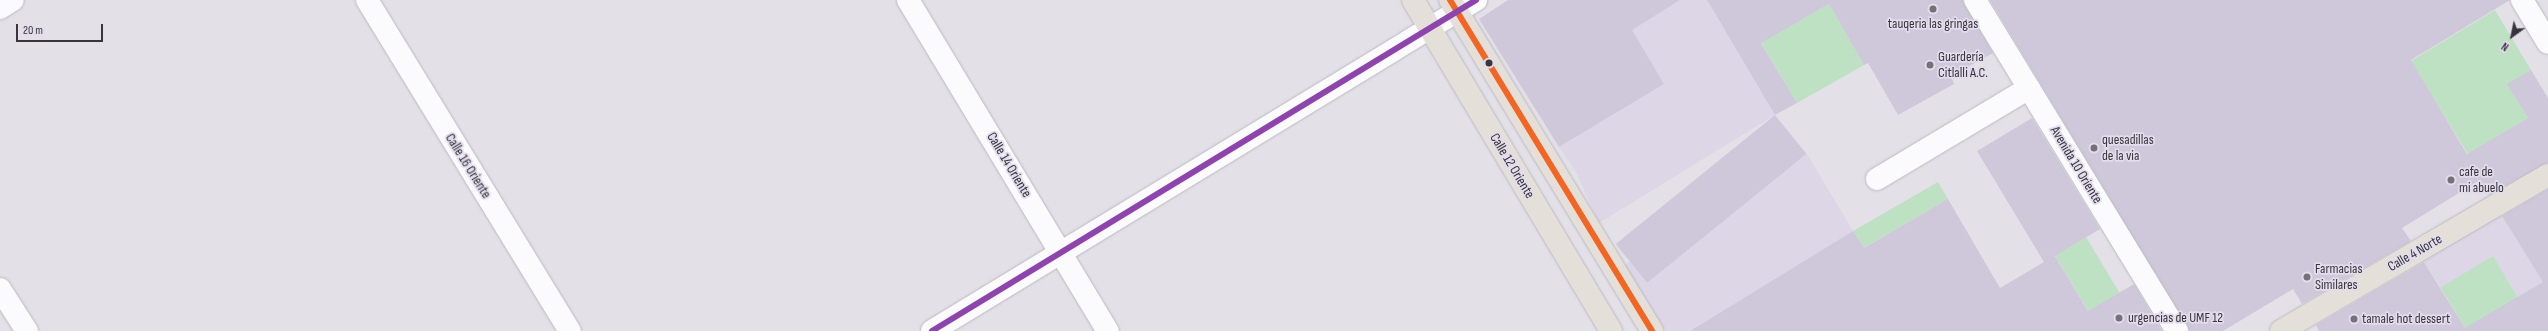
<!DOCTYPE html>
<meta charset="utf-8">
<style>
body{margin:0}
#map{position:relative;width:2548px;height:331px;overflow:hidden;background:#e3e0e8;font-family:"Sofia Sans Condensed",sans-serif}
div>[style]{position:absolute}
[style*='--x']{left:calc(var(--x)*1px);top:calc(var(--y)*1px);width:calc(var(--w)*1px);rotate:calc(var(--a)*1deg)}
.built>*{inset:0;background:#dcd6e6}
.green>*{inset:0;background:#bee0c3;transform-origin:0 0}
.building>*{inset:0;background:#cfc8db;transform-origin:0 0}
.roads{filter:drop-shadow(0 0 1px #bcbac0) drop-shadow(0 0 1px #bcbac0)}
.minor>*{height:22px;margin:-11px;padding:0 11px;transform-origin:11px;border-radius:11px;background:#fbfafc}
.major>*{height:22px;margin:-11px;padding:0 11px;transform-origin:11px;border-radius:11px;background:#e5dfda}
.bus-1>*{height:6px;margin:-3px;padding:0 3px;transform-origin:3px;border-radius:3px;background:#f26522}
.bus-2>*{height:6px;margin:-3px;padding:0 3px;transform-origin:3px;border-radius:3px;background:#8e44ad}
.dots>*{width:11px;height:11px;translate:-50% -50%;box-sizing:border-box;border:2px solid #e2dcec;border-radius:50%}
span{translate:-50% -50%;white-space:nowrap;text-align:center;line-height:1.15;-webkit-text-stroke:3.5px #e2dcec;paint-order:stroke}
.poi-label{font-size:14px;color:#38363c}
.left{translate:0 -50%;text-align:left}
.street-label{font-size:14px;color:#38363c}
.north{position:absolute;left:2492px;top:16px;width:40px;height:40px;-webkit-text-stroke:3px #e2dcec;paint-order:stroke;rotate:213deg;font-size:11px;font-weight:700;line-height:16px;text-align:center;color:#38363c}
.north::after{content:'';display:block;margin:auto;width:14px;height:18px;background:#38363c;clip-path:polygon(50% 0,100% 100%,50% 72%,0 100%)}
.scale{position:absolute;left:16px;top:24px;width:87px;height:18px;box-sizing:border-box;border:2px solid #38363c;border-top:0;padding-left:5px;font-size:12px;line-height:14px;white-space:nowrap;color:#38363c;-webkit-text-stroke:3px #e2dcec;paint-order:stroke}
</style>
<div id="map">
<div class="built">
<i style="clip-path:polygon(1680px 0,1707px 0,1775px 115px,1599px 223px,1575px 170px,1559px 147px,1663px 84px,1631px 30px)"></i>
<i style="clip-path:polygon(1807px 154px,1853px 231px,1690px 331px,1665px 331px,1624px 265px)"></i>
<i style="clip-path:polygon(2500px 212px,2543px 282px,2518px 297px,2493px 256px,2441px 288px,2423px 260px)"></i>
</div>
<div class="green">
<i style="clip-path:polygon(1736px 0,1780px 0,1794px 24px,1829px 4px,1864px 65px,1797px 103px)"></i>
<i style="clip-path:polygon(2495px 10px,2531px 70px,2508px 84px,2528px 118px,2468px 154px,2411px 61px)"></i>
<i style="left:1938px;top:182px;width:20px;height:98px;rotate:60deg"></i>
<i style="left:2086px;top:237px;width:65px;height:36px;rotate:59deg"></i>
<i style="left:2493px;top:256px;width:48px;height:61px;rotate:59deg"></i>
</div>
<div class="building">
<i style="clip-path:polygon(1508px 0,1680px 0,1632px 30px,1664px 84px,1559px 147px,1479px 19px)"></i>
<i style="clip-path:polygon(1707px 0,1963px 0,1993px 53px,1951px 76px,1954px 84px,1898px 115px,1868px 63px,1864px 65px,1829px 4px,1761px 43px,1797px 103px,1775px 115px)"></i>
<i style="clip-path:polygon(1990px 0,2510px 0,2411px 60px,2467px 154px,2528px 118px,2507px 84px,2531px 70px,2548px 98px,2548px 163px,2489px 195px,2480px 180px,2402px 228px,2411px 241px,2302px 304px,2293px 289px,2223px 331px,2189px 331px)"></i>
<i style="left:1775px;top:115px;width:50px;height:205px;rotate:51deg"></i>
<i style="clip-path:polygon(2032px 118px,2100px 229px,2055px 256px,2088px 311px,2134px 284px,2162px 331px,1690px 331px,1853px 231px,1864px 248px,1948px 199px,2000px 288px,2044px 262px,1977px 151px)"></i>
<i style="clip-path:polygon(2548px 189px,2548px 331px,2319px 331px,2316px 325px,2424px 262px,2465px 328px,2543px 282px,2502px 216px)"></i>
</div>
<div class="roads">
<div class="minor">
<i style="--x:367;--y:0;--w:388;--a:58.5"></i>
<i style="--x:908;--y:0;--w:387;--a:58.9"></i>
<i style="--x:1975;--y:0;--w:388;--a:58.6"></i>
<i style="--x:2522;--y:0;--w:50;--a:58.8"></i>
<i style="--x:0;--y:8;--w:15;--a:-32"></i>
<i style="--x:1877;--y:179;--w:177;--a:-30.9"></i>
<i style="--x:0;--y:289;--w:50;--a:57.3"></i>
<i style="--x:932;--y:331;--w:637;--a:-31.32"></i>
</div>
<div class="major">
<i style="--x:1413;--y:0;--w:386;--a:59.1"></i>
<i style="--x:1450;--y:0;--w:388;--a:58.6"></i>
<i style="--x:2281;--y:331;--w:309;--a:-30.3"></i>
</div>
</div>
<div class="bus-1">
<i style="--x:1450;--y:0;--w:388;--a:58.6"></i>
</div>
<div class="bus-2">
<i style="--x:932;--y:331;--w:637;--a:-31.32"></i>
</div>
<div class="dots">
<i style="left:1933px;top:9px;background:#747278"></i>
<i style="left:1489px;top:63px;background:#38363c"></i>
<i style="left:1930px;top:65px;background:#747278"></i>
<i style="left:2094px;top:148px;background:#747278"></i>
<i style="left:2451px;top:180px;background:#747278"></i>
<i style="left:2307px;top:277px;background:#747278"></i>
<i style="left:2119px;top:318px;background:#747278"></i>
<i style="left:2354px;top:319px;background:#747278"></i>
</div>
<div class="poi-label">
<span style="left:1933px;top:24px">tauqeria las gringas</span>
<span class="left" style="left:1938px;top:65px">Guardería<br>Citlalli A.C.</span>
<span class="left" style="left:2102px;top:148px">quesadillas<br>de la via</span>
<span class="left" style="left:2459px;top:180px">cafe de<br>mi abuelo</span>
<span class="left" style="left:2315px;top:277px">Farmacias<br>Similares</span>
<span class="left" style="left:2128px;top:318px">urgencias de UMF 12</span>
<span class="left" style="left:2362px;top:319px">tamale hot dessert</span>
</div>
<div class="street-label">
<span style="left:1009px;top:165px;rotate:59deg">Calle 14 Oriente</span>
<span style="left:2076px;top:165px;rotate:59deg">Avenida 10 Oriente</span>
<span style="left:468px;top:166px;rotate:58deg">Calle 16 Oriente</span>
<span style="left:1512px;top:166px;rotate:59deg">Calle 12 Oriente</span>
<span style="left:2415px;top:253px;rotate:-30deg">Calle 4 Norte</span>
</div>
<div class="north">N</div>
<div class="scale">20 m</div>
</div>
